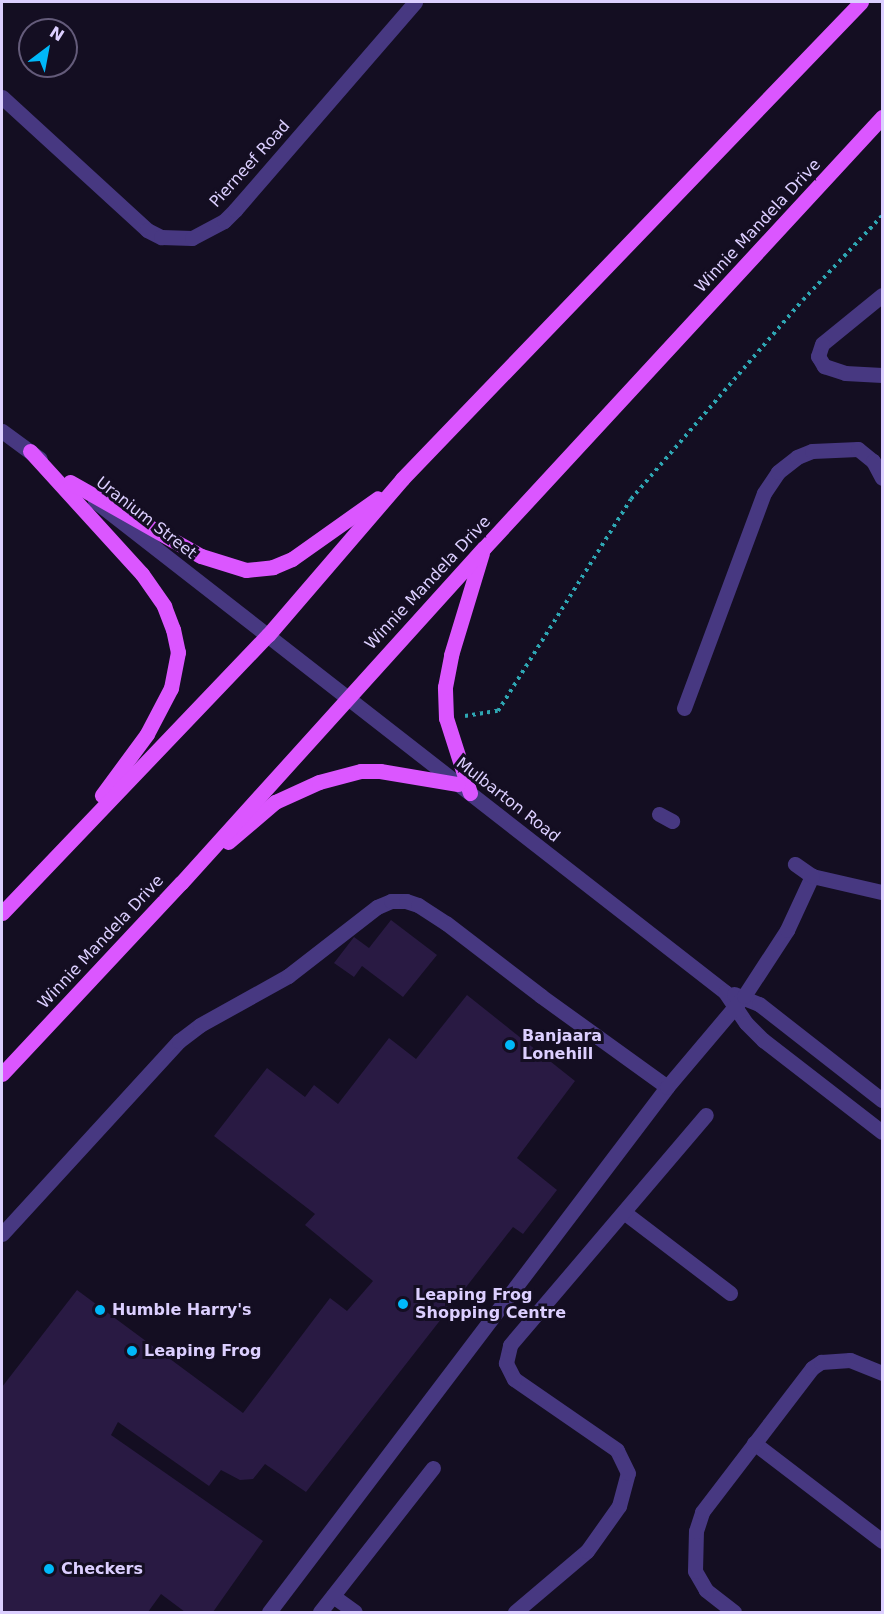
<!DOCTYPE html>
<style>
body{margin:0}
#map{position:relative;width:884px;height:1614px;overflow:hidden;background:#140e22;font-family:"DejaVu Sans",sans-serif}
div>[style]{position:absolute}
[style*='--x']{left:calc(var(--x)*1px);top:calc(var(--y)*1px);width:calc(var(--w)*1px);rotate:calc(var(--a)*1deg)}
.building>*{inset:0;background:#291a43}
.path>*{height:4px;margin-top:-2px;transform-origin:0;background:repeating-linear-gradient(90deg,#2ea6b3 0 3px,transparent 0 7.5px)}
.minor>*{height:15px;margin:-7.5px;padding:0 7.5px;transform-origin:7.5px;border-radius:7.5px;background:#473881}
.major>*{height:15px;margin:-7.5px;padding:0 7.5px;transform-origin:7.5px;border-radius:7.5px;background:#db56ff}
.dots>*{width:16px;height:16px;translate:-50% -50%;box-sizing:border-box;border:3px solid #140e22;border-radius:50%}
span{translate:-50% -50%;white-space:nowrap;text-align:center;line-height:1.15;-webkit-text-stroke:6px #140e22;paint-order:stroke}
.street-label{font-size:16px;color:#dccfff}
.poi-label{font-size:16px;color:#dccfff;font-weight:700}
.left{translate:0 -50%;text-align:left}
.frame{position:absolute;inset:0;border:3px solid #dccfff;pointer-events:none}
.north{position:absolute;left:18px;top:18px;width:60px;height:60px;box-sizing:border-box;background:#140e22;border:2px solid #645b7a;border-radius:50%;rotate:32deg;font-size:16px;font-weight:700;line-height:24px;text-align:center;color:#dccfff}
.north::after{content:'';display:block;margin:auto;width:21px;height:27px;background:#00b8f9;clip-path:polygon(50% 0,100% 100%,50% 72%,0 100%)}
</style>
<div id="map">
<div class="building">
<i style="clip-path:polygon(391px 920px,437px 955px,403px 997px,362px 966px,354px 977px,334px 963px,354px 937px,369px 948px)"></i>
<i style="clip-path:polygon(467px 995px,575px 1081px,517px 1158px,557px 1190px,523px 1234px,513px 1227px,306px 1492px,265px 1464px,253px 1479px,240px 1480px,221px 1470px,209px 1486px,118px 1422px,111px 1435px,263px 1541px,213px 1612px,185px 1612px,161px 1594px,148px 1612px,2px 1612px,2px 1387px,77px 1290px,243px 1413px,330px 1298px,347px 1311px,373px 1281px,305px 1225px,315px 1214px,214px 1136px,267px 1068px,305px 1097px,314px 1085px,338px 1104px,389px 1038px,416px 1059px)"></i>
</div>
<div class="path">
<i style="--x:465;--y:716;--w:33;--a:-9"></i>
<i style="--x:498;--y:711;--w:250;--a:-57.9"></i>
<i style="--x:631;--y:499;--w:263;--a:-49.2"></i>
<i style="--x:803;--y:300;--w:115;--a:-46.8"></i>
</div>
<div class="minor">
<i style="--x:2;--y:97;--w:197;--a:42.5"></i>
<i style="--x:147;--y:230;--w:16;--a:27"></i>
<i style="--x:161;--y:237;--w:31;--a:2"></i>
<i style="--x:192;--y:238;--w:36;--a:-28"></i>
<i style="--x:224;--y:221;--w:16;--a:-45"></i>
<i style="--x:235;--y:210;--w:275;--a:-49.1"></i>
<i style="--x:882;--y:295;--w:77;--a:140.8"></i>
<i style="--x:822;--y:344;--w:13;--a:108"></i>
<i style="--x:818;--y:356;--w:12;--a:59"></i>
<i style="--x:824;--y:366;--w:22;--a:18"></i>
<i style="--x:845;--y:373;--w:37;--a:3"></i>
<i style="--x:2;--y:431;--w:47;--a:36.4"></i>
<i style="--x:95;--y:501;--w:799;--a:37.93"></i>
<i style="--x:725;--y:992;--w:37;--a:56"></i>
<i style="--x:746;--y:1023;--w:24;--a:45"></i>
<i style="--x:763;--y:1040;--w:150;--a:37.7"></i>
<i style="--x:684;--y:708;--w:229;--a:-69.6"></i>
<i style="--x:764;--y:493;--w:25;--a:-56"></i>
<i style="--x:778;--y:472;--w:24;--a:-38"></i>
<i style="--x:797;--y:457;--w:16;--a:-22"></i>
<i style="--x:812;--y:451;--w:46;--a:-2.5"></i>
<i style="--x:858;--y:449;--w:19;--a:39"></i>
<i style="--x:873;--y:461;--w:19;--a:62"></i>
<i style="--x:659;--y:814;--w:15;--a:28"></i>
<i style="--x:812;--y:876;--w:72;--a:12.9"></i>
<i style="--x:734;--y:994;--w:27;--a:22"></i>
<i style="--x:759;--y:1004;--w:156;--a:38"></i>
<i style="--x:625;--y:1213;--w:132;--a:37.3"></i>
<i style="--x:2;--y:1234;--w:262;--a:-47.5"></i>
<i style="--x:179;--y:1041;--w:26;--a:-37"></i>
<i style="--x:200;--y:1025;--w:101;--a:-29.1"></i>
<i style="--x:288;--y:976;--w:113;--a:-37.8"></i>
<i style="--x:377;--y:907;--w:15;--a:-23"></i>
<i style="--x:391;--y:901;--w:15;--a:0"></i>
<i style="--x:406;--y:901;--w:13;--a:18"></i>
<i style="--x:418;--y:905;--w:33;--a:33"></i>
<i style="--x:446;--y:923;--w:120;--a:37.5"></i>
<i style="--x:541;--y:996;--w:155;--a:35.8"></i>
<i style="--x:754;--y:1443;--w:161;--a:37.4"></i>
<i style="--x:333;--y:1596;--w:27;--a:36"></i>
<i style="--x:269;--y:1612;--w:659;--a:-52.83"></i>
<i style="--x:667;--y:1087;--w:119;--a:-49.8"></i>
<i style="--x:744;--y:996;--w:79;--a:-56.9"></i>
<i style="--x:787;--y:930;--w:60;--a:-65.2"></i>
<i style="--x:812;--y:876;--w:21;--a:-145"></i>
<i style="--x:320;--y:1612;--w:183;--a:-51.9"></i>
<i style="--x:515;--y:1612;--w:94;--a:-40.3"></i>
<i style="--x:587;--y:1551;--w:55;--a:-54.6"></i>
<i style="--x:619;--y:1506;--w:34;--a:-75"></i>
<i style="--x:628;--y:1473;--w:25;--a:-116"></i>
<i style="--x:617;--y:1450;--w:125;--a:-145.4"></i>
<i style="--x:514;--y:1379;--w:18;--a:-117"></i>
<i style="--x:506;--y:1363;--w:18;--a:-77"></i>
<i style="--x:510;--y:1345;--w:302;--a:-49.6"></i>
<i style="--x:734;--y:1612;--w:36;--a:-142"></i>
<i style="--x:706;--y:1590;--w:22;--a:-120"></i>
<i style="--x:695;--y:1571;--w:40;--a:-88.6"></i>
<i style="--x:696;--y:1531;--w:20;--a:-72"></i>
<i style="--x:702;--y:1512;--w:181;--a:-52.6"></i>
<i style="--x:812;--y:1368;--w:11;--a:-34"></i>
<i style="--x:821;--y:1362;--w:29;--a:-4"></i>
<i style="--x:850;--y:1360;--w:35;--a:22"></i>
</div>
<div class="major">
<i style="--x:30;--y:451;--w:166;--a:47.7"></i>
<i style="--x:142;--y:574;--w:39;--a:55"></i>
<i style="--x:164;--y:606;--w:25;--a:69"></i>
<i style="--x:173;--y:629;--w:24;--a:78"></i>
<i style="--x:178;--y:652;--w:37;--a:101"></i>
<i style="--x:171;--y:688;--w:52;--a:117.6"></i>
<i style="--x:147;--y:734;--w:76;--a:126.4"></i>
<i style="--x:70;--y:482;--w:150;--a:29.5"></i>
<i style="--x:201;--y:556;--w:47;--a:17.3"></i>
<i style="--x:246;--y:570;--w:27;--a:-6"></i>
<i style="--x:273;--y:567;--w:21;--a:-23"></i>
<i style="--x:292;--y:559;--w:105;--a:-35.3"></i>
<i style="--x:470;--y:793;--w:79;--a:-107.7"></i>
<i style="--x:446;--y:718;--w:31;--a:-92"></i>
<i style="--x:445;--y:687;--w:33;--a:-79"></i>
<i style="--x:451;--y:655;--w:107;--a:-73.1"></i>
<i style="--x:228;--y:842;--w:62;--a:-40.4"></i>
<i style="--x:275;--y:802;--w:48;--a:-24.4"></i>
<i style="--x:319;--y:782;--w:43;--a:-14.7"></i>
<i style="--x:361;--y:771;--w:19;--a:0"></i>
<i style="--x:380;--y:771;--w:79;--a:9.5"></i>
<i style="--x:2;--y:913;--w:385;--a:-46.3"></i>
<i style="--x:268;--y:635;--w:206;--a:-49.3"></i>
<i style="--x:402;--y:479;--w:662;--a:-46.1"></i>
<i style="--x:2;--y:1074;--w:262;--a:-46.9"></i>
<i style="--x:181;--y:883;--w:452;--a:-47.9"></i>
<i style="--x:484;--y:548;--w:587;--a:-47.28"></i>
</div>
<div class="dots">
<i style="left:510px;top:1045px;background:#00b8f9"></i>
<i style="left:403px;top:1304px;background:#00b8f9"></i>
<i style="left:100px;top:1310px;background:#00b8f9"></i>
<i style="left:132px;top:1351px;background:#00b8f9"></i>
<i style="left:49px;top:1569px;background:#00b8f9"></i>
</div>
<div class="street-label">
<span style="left:250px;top:164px;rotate:-48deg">Pierneef Road</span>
<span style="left:758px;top:226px;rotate:-47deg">Winnie Mandela Drive</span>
<span style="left:146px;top:518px;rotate:38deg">Uranium Street</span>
<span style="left:428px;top:583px;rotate:-47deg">Winnie Mandela Drive</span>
<span style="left:508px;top:800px;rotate:38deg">Mulbarton Road</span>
<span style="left:101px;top:942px;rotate:-47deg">Winnie Mandela Drive</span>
</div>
<div class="poi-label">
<span class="left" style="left:522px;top:1045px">Banjaara<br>Lonehill</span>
<span class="left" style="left:415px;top:1304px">Leaping Frog<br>Shopping Centre</span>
<span class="left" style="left:112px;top:1310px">Humble Harry's</span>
<span class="left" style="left:144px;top:1351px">Leaping Frog</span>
<span class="left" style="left:61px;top:1569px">Checkers</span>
</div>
<div class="frame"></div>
<div class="north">N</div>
</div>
